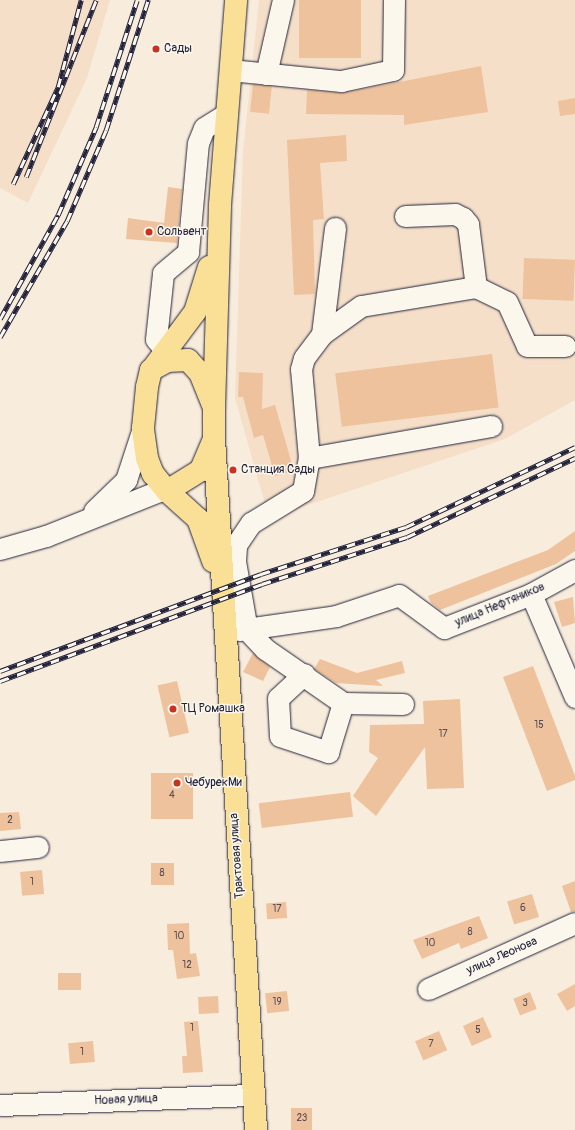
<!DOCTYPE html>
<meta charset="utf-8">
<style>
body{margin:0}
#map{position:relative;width:575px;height:1130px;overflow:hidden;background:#f8ecdc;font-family:Pangolin,sans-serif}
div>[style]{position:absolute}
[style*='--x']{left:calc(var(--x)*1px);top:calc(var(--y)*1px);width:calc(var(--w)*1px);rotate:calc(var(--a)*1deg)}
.built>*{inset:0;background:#f5dfc9}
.building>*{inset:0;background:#eec29d;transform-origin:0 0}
.roads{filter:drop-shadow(0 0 1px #22223b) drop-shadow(0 0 1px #22223b)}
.minor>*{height:21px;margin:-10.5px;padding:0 10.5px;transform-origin:10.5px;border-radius:10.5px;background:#fbf7ec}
.highway>*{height:22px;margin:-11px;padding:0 11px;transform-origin:11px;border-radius:11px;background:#fadf96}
.rail>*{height:4.5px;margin-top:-2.25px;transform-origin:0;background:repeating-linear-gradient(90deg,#fbf7ec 0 9px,#22223b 0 18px);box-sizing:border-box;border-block:1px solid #22223b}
.dots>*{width:11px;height:11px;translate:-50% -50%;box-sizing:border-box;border:2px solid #fbf7ec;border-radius:50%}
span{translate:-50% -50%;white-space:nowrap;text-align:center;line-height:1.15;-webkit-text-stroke:3px #fbf7ec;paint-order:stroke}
.number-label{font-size:10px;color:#554a54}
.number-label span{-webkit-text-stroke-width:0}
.poi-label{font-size:12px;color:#22223b}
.left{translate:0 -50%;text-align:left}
.street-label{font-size:12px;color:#22223b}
</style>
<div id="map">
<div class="built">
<i style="clip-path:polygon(0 0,110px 0,87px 78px,28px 203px,0 188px)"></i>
<i style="clip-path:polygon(259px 0,575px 0,575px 400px,505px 439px,269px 518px,235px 398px,243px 152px)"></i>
</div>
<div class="building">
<i style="left:299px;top:0;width:62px;height:58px"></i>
<i style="clip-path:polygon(481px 66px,488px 112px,404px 125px,404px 115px,306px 114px,307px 90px,343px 93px)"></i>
<i style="left:253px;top:84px;width:19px;height:28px;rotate:6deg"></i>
<i style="clip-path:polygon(575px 98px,575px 114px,560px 116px,558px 101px)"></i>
<i style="clip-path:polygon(346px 135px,347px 161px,320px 163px,324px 219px,313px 220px,315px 294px,294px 295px,287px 140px)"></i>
<i style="clip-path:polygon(168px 187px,182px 189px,177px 243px,126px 239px,128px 218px,164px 223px)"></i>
<i style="left:524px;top:258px;width:51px;height:41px;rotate:2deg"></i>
<i style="left:492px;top:354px;width:54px;height:158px;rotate:83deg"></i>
<i style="clip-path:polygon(239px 372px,263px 373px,262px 409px,275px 405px,294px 471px,275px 476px,263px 435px,254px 438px,243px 397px,238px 397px)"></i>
<i style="clip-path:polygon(575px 531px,575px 551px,556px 564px,440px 610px,431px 603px,428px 596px,548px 550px)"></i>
<i style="clip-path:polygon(573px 597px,575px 623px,562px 627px,554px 602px)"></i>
<i style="clip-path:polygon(253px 653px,270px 667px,263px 681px,243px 672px)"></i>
<i style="clip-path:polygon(320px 659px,357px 673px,402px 661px,405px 673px,376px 680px,383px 686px,336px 683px,314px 669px)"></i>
<i style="clip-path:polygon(533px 666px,575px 776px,575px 780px,547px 791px,503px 677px)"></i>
<i style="left:177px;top:681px;width:53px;height:20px;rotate:77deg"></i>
<i style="clip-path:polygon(460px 699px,464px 788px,427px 789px,425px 747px,376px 816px,353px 796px,378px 758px,369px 752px,370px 725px,424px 724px,423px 701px)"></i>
<i style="left:151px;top:773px;width:42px;height:46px"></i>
<i style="left:350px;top:792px;width:25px;height:92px;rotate:83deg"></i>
<i style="clip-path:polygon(19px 812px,21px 829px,0 831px,0 813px)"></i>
<i style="left:151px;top:863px;width:23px;height:22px"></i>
<i style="left:42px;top:870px;width:24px;height:22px;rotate:85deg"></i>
<i style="clip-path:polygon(575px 881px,575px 911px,571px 912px,562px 886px)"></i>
<i style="left:532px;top:894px;width:24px;height:26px;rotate:73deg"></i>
<i style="left:286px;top:902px;width:16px;height:20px;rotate:86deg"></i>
<i style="clip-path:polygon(479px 916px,488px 938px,461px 949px,459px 943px,422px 959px,413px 940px)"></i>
<i style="clip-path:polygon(189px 923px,190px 954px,196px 953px,200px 976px,177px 979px,173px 950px,168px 950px,167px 924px)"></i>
<i style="left:58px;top:973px;width:23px;height:17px"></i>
<i style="clip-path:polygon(575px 984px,575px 1006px,567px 1011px,557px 994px)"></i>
<i style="left:287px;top:991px;width:20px;height:22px;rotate:84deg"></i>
<i style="left:530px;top:992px;width:18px;height:18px;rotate:68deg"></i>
<i style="left:218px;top:996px;width:17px;height:20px;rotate:87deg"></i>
<i style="left:483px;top:1017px;width:22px;height:22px;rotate:66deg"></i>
<i style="clip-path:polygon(198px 1021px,203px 1072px,183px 1073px,182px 1056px,187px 1056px,184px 1022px)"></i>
<i style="left:439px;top:1031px;width:21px;height:26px;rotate:67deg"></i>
<i style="left:93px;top:1041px;width:21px;height:25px;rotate:85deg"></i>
<i style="left:291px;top:1108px;width:21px;height:22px"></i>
</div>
<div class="roads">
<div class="minor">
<i style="--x:230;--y:70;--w:112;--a:5.7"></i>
<i style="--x:341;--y:81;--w:53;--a:-11.9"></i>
<i style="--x:393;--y:70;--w:70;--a:-89.2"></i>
<i style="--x:266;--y:74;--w:76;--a:-77.1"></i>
<i style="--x:405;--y:216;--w:50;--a:-2.3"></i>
<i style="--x:455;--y:214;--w:9;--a:27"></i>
<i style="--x:463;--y:218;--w:8;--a:50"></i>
<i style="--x:468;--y:224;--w:64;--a:82.8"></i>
<i style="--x:322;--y:334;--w:107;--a:-83"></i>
<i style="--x:168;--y:353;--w:18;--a:-131"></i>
<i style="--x:156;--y:339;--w:66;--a:-83.9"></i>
<i style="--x:163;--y:273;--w:33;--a:-40"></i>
<i style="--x:188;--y:252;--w:109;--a:-84.8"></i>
<i style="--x:198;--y:143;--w:16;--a:-68"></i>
<i style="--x:204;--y:128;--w:26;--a:-32"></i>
<i style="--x:309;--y:458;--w:185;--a:-10"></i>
<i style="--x:94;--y:511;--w:45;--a:-44.1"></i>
<i style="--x:126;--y:480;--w:55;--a:-71.9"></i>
<i style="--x:0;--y:549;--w:48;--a:-15.8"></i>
<i style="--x:46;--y:536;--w:127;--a:-21.7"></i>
<i style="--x:531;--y:594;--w:112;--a:66.9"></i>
<i style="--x:239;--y:630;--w:98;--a:-8.2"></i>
<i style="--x:336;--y:616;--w:66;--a:-18.4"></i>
<i style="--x:399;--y:595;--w:56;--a:36.3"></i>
<i style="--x:444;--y:628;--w:93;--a:-21.3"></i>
<i style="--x:531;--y:594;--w:50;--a:-28.6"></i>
<i style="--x:304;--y:674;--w:35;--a:137"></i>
<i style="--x:278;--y:698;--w:38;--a:87"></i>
<i style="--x:280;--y:736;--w:51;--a:18.4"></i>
<i style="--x:328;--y:752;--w:51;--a:-73"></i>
<i style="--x:403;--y:704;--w:60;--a:-179"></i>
<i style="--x:343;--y:703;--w:95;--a:-145.3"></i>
<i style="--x:265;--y:649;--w:26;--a:-133"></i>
<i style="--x:247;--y:630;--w:70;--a:-99.9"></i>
<i style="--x:235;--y:561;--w:16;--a:-86"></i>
<i style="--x:236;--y:545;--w:27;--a:-56"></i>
<i style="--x:251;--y:523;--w:61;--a:-31.6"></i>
<i style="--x:303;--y:491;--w:34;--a:-80"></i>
<i style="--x:309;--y:458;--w:89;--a:-95.1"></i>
<i style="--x:301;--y:369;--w:11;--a:-75"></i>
<i style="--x:304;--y:358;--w:30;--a:-53"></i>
<i style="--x:322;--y:334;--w:48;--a:-35.7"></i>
<i style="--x:361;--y:306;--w:117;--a:-9.4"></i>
<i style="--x:476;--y:287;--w:34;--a:26"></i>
<i style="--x:507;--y:302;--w:48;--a:65.6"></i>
<i style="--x:527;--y:346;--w:38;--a:0"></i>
<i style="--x:0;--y:851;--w:38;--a:-6"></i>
<i style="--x:428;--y:989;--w:161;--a:-24.2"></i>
<i style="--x:0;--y:1105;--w:253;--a:-2.3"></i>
</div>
<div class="highway">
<i style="--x:188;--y:360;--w:18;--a:47"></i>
<i style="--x:200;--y:373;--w:38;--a:68"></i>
<i style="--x:214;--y:408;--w:31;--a:90"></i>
<i style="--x:214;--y:439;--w:34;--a:113"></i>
<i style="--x:201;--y:470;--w:40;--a:148"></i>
<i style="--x:167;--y:491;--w:22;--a:-129"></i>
<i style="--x:153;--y:474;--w:17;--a:-111"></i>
<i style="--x:147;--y:458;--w:30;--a:-98"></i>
<i style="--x:143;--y:428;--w:41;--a:-84.4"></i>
<i style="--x:147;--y:387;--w:17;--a:-77"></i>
<i style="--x:151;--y:370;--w:18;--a:-29"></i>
<i style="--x:167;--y:361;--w:21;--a:-3"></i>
<i style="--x:154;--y:367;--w:69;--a:-53.3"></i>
<i style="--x:195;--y:312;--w:47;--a:-72.7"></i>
<i style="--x:214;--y:408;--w:203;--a:-88.3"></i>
<i style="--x:220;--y:205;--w:206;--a:-85.5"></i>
<i style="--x:214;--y:439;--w:692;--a:86.52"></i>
<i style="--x:167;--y:491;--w:42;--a:42.1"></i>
<i style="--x:198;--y:519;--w:45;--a:70.3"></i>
</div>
</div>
<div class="rail">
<i style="--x:26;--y:177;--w:190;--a:-68.4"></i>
<i style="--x:13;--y:184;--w:107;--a:-65.1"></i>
<i style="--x:58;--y:87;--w:90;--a:-75.2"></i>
<i style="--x:0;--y:319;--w:119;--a:-60.9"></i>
<i style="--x:58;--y:215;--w:96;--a:-66.6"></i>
<i style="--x:96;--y:127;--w:133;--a:-72.1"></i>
<i style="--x:0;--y:337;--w:134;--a:-60"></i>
<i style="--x:67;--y:221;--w:99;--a:-66.8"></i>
<i style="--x:106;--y:130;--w:137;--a:-72.1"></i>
<i style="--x:0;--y:671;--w:278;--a:-20.4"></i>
<i style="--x:261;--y:574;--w:152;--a:-18"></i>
<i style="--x:406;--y:527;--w:187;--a:-25.3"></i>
<i style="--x:0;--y:681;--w:279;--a:-20.3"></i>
<i style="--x:262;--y:584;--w:152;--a:-18"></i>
<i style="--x:407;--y:537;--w:186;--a:-25.2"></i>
</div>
<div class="dots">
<i style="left:156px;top:49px;background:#c8321e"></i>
<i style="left:149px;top:232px;background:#c8321e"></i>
<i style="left:233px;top:470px;background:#c8321e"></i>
<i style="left:173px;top:709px;background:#c8321e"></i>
<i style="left:177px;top:783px;background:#c8321e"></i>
</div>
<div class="number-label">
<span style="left:539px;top:726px">15</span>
<span style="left:443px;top:735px">17</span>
<span style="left:172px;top:796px">4</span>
<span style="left:10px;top:821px">2</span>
<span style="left:162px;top:874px">8</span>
<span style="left:32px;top:883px">1</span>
<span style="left:523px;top:909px">6</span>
<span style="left:277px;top:910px">17</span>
<span style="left:470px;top:933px">8</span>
<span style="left:179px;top:937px">10</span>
<span style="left:430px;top:944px">10</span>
<span style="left:187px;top:966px">12</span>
<span style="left:277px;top:1003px">19</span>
<span style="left:525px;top:1004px">3</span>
<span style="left:192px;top:1029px">1</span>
<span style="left:478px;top:1031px">5</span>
<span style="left:431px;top:1045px">7</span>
<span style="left:82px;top:1053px">1</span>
<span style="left:302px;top:1119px">23</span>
</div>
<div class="poi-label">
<span class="left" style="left:164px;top:49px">Сады</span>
<span class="left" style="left:157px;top:232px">Сольвент</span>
<span class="left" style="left:241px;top:470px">Станция Сады</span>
<span class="left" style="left:181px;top:709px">ТЦ Ромашка</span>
<span class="left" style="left:185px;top:783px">ЧебурекМи</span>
</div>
<div class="street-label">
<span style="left:500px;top:605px;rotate:-23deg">улица Нефтяников</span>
<span style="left:237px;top:856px;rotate:-94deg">Трактовая улица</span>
<span style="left:502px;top:956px;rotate:-24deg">улица Леонова</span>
<span style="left:126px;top:1100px;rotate:-2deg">Новая улица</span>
</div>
</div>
